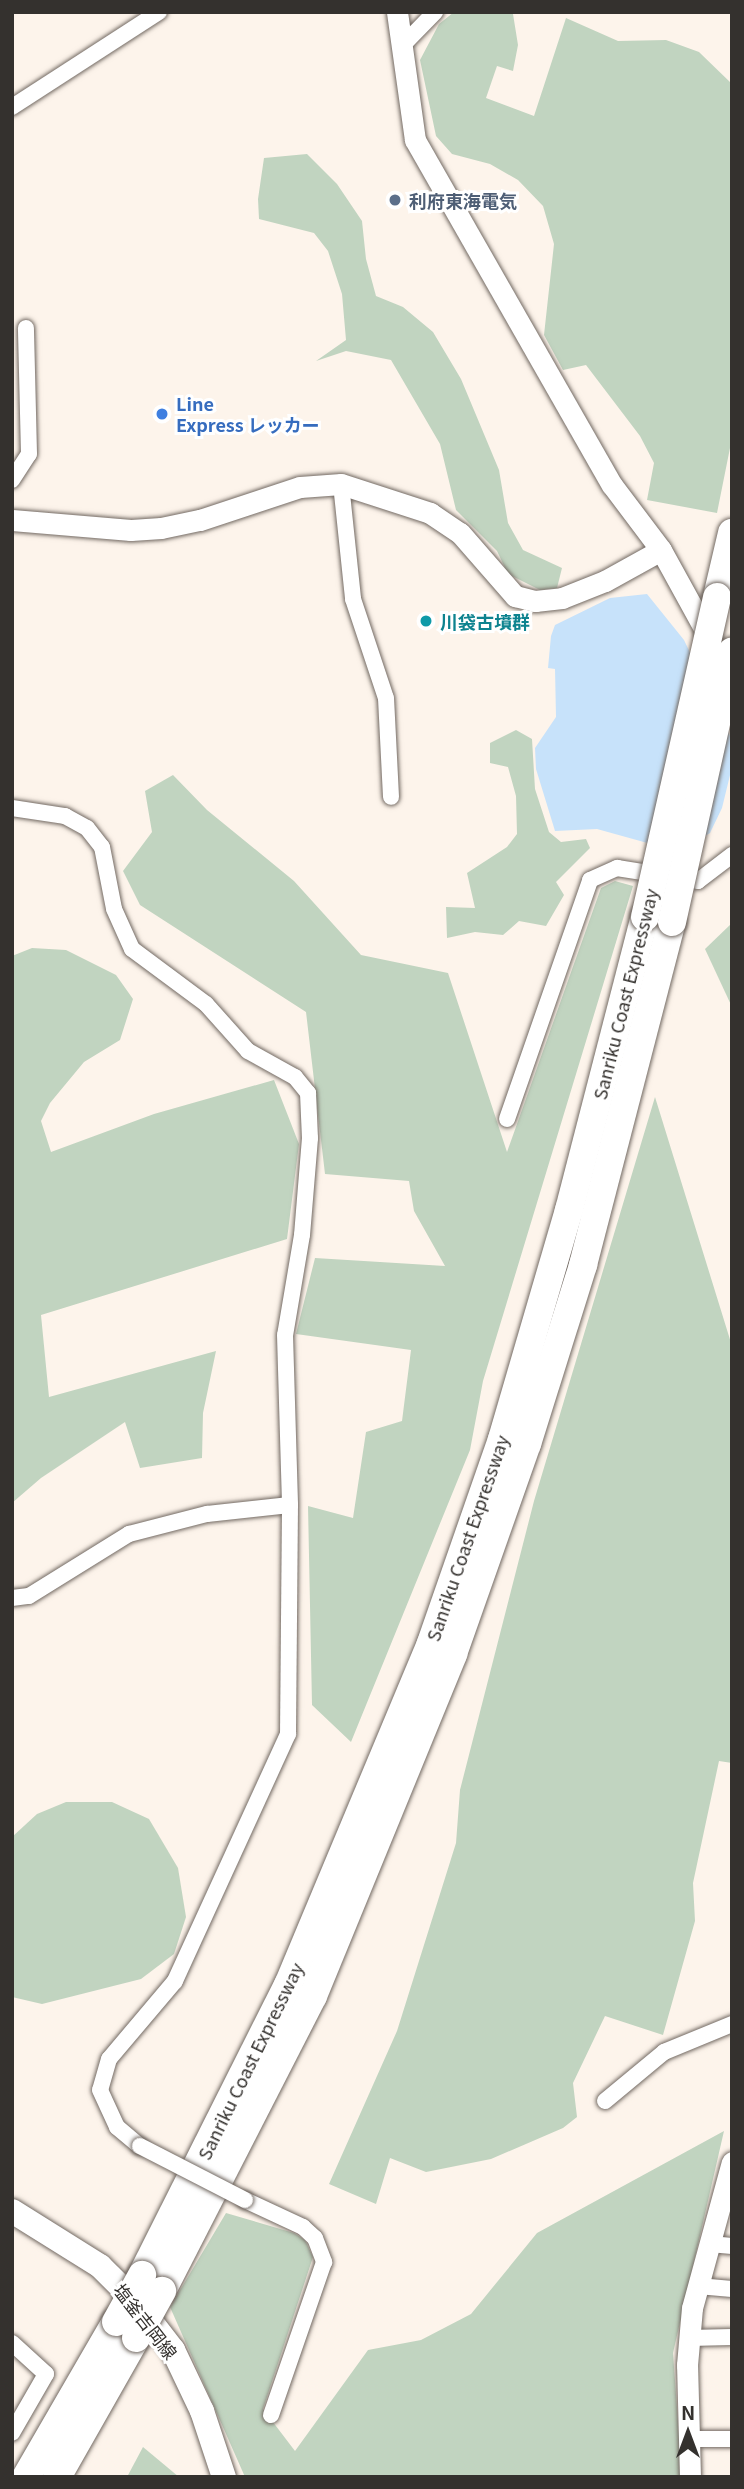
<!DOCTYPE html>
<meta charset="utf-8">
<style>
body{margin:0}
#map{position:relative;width:744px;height:2489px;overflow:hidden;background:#fdf4eb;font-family:Georgia,"Noto Sans JP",serif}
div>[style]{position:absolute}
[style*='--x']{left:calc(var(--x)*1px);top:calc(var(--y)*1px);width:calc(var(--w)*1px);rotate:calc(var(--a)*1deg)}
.green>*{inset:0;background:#c1d4c0}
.water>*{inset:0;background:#c7e2fa}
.roads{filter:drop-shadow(0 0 2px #726962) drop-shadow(0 0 2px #726962)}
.street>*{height:16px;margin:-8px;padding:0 8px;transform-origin:8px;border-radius:8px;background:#fff}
.secondary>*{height:21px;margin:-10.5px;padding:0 10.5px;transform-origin:10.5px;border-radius:10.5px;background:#fff}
.primary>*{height:24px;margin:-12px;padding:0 12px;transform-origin:12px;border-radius:12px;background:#fff}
.highway>*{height:28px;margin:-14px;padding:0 14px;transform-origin:14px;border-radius:14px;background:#fff}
.bridges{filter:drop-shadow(0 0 2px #726962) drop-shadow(0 0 2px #726962)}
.street-bridge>*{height:16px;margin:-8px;padding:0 8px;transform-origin:8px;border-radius:8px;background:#fff}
.highway-bridge>*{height:28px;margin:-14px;padding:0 14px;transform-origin:14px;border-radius:14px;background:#fff}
.dots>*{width:19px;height:19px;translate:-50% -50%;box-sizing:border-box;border:4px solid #fff;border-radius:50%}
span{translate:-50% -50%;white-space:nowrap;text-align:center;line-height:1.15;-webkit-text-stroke:6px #fff;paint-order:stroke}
.service-label{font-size:18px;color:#4e5e75;font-weight:700}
.left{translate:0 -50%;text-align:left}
.shop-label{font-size:18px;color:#366cbe;font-weight:700}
.culture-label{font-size:18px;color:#0d838f;font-weight:700}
.street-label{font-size:18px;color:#34312e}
.frame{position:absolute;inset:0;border:14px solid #34312e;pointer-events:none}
.north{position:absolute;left:653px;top:2398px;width:70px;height:70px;-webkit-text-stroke:5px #fff;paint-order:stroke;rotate:0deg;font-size:19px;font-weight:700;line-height:28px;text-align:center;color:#34312e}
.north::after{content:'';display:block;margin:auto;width:24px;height:32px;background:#34312e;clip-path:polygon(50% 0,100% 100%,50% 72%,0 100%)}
</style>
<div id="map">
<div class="green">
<i style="clip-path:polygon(454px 12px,513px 14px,518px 45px,513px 71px,497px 66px,486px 98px,534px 116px,566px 18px,618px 41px,666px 40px,699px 52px,732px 84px,732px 438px,717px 513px,647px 500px,654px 463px,640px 436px,586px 365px,563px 370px,544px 335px,554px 244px,543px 206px,518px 180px,490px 164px,452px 154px,436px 136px,420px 60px,439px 24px)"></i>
<i style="clip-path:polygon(307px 154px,337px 184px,362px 221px,366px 259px,376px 296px,403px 307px,433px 332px,461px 379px,499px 470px,508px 523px,523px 550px,562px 568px,557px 588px,540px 590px,508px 574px,497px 551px,456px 510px,440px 444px,391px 360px,346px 351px,316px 361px,346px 340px,342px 294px,328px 251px,314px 233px,259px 219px,258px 199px,264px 158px)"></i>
<i style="clip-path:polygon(516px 730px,532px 739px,535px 789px,549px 832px,561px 842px,586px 839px,590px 848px,556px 882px,564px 895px,546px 926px,519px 921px,503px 935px,475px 932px,447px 938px,446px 907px,475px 908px,467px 873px,507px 847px,517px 834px,516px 796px,508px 767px,490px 763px,490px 743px)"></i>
<i style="clip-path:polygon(173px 775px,207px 810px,294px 881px,361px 955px,448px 973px,507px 1152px,601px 888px,615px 881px,633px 886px,483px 1381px,470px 1450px,351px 1742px,312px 1705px,308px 1506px,353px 1518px,366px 1432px,402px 1421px,411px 1350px,296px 1334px,315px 1258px,445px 1266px,414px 1211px,409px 1181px,325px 1174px,306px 1012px,140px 905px,123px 871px,152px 832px,145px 791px)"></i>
<i style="clip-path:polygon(732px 923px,732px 1007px,705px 949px)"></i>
<i style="clip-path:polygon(32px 948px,66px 950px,116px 975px,133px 999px,120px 1040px,84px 1062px,50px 1103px,41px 1121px,51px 1152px,154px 1114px,274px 1080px,299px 1144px,287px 1239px,41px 1315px,49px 1397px,216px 1351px,203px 1413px,202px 1458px,140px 1468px,125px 1422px,41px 1478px,12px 1503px,12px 956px)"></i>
<i style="clip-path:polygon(655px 1097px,732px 1346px,732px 1763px,719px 1761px,693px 1883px,695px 1921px,663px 2035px,605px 2016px,573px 2083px,577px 2117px,563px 2128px,491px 2159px,426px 2172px,390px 2158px,376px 2204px,329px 2184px,397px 2031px,456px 1843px,460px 1790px,534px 1501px)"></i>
<i style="clip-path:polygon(66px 1802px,112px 1802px,149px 1819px,178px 1868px,186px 1917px,174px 1954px,141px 1979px,42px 2004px,12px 1997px,12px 1837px,37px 1814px)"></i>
<i style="clip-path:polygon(724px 2131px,673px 2353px,682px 2477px,245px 2477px,170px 2307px,226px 2213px,294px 2233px,305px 2240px,313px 2257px,263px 2409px,295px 2451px,368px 2350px,421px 2340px,471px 2314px,537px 2233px)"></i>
<i style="clip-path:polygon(143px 2447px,179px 2477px,127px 2477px)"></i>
</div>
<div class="water">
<i style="clip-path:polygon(647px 594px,684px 640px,730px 736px,732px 767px,722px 808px,710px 833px,702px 838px,651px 844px,597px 829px,555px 831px,536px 769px,535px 748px,556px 717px,555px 669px,548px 668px,551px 636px,555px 625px,610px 598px)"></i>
</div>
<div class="roads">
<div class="street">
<i style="--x:401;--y:47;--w:49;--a:-45.8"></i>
<i style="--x:12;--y:107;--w:175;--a:-32.9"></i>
<i style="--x:12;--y:480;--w:31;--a:-57"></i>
<i style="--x:29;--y:454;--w:126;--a:-91.4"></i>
<i style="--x:341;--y:484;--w:116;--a:84"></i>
<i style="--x:353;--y:599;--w:104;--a:71.6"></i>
<i style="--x:386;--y:698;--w:99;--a:87.1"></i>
<i style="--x:12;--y:808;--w:54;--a:8.6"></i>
<i style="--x:65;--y:816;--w:25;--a:29"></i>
<i style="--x:87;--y:828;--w:24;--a:52"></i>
<i style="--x:102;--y:847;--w:63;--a:79"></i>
<i style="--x:114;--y:909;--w:44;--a:65.8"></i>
<i style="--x:132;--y:949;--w:92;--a:36.6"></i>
<i style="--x:206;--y:1004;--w:63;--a:48.2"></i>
<i style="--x:248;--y:1051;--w:54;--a:29"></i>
<i style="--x:295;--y:1077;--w:21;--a:51"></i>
<i style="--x:308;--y:1093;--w:45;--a:87.5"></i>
<i style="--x:310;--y:1138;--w:97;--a:94.7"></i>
<i style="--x:302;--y:1235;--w:101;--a:99.6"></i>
<i style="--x:285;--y:1335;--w:170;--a:88.3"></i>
<i style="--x:507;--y:1119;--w:253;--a:-70.8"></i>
<i style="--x:590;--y:880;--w:30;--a:-24"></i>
<i style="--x:617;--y:868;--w:82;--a:9.1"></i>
<i style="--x:698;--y:881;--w:43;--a:-37.4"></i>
<i style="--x:12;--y:1598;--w:17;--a:-7"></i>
<i style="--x:29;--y:1596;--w:118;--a:-31.8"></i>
<i style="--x:129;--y:1534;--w:81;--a:-14.4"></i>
<i style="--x:207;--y:1514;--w:83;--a:-6.2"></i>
<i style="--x:290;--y:1505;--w:229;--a:90.5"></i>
<i style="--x:288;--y:1734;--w:272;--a:114.6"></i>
<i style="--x:175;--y:1981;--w:102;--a:130.2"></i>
<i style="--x:109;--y:2059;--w:32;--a:106"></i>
<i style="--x:100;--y:2090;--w:41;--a:65.3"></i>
<i style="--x:117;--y:2127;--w:30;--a:40"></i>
<i style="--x:605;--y:2101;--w:77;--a:-39.7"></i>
<i style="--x:664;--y:2052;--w:74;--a:-22.4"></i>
<i style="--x:245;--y:2200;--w:64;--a:25"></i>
<i style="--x:303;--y:2227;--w:16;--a:43"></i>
<i style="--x:315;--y:2238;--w:26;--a:69"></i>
<i style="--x:324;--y:2262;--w:162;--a:109.1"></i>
<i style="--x:710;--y:2244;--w:22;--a:5"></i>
<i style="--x:698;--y:2286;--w:34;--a:5"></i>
<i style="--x:689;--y:2338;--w:43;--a:-1.3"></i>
<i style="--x:12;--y:2343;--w:46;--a:42.4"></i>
<i style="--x:46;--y:2374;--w:68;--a:120"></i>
<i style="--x:689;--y:2439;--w:43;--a:0"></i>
</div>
<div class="secondary">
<i style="--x:397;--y:12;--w:129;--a:82"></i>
<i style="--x:415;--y:140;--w:397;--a:60.3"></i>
<i style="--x:612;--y:485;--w:81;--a:53"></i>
<i style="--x:661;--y:550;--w:104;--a:61.2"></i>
<i style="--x:12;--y:520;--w:119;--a:4.8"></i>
<i style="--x:131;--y:530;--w:30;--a:-4"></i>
<i style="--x:161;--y:528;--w:40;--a:-12"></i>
<i style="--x:200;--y:520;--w:105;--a:-18.3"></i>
<i style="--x:300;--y:487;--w:41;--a:-4.2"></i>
<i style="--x:341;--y:484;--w:94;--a:18"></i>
<i style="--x:430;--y:513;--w:36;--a:34"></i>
<i style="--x:460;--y:533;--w:84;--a:48.9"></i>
<i style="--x:515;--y:596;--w:21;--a:14"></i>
<i style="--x:535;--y:601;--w:27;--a:-6"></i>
<i style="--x:562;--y:598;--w:46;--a:-21.6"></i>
<i style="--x:605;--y:581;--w:64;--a:-29"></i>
<i style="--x:690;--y:2477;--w:112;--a:-91.5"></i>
<i style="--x:687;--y:2365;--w:57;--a:-85"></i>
<i style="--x:692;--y:2308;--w:151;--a:-74.7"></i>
</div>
<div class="primary">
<i style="--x:12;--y:2211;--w:104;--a:32"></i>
<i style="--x:100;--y:2266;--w:51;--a:45"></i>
<i style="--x:136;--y:2302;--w:61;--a:52.4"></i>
<i style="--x:173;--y:2350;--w:68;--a:64.6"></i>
<i style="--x:202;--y:2411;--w:70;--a:71.6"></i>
</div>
<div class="highway">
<i style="--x:717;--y:597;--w:66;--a:-76.8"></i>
<i style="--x:142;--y:2275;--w:325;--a:-63.3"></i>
<i style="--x:288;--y:1985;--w:371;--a:-67.3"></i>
<i style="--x:431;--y:1643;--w:216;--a:-70.8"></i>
<i style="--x:502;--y:1439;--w:239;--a:-73.7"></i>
<i style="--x:569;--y:1210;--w:303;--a:-75.5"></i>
<i style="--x:162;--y:2291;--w:331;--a:-62.9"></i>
<i style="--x:313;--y:1996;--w:370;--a:-67.7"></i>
<i style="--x:453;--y:1654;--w:223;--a:-70.6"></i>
<i style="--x:527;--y:1444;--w:188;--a:-72.6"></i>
<i style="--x:583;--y:1265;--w:354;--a:-75.5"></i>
<i style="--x:26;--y:2477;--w:179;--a:-59.9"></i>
<i style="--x:57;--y:2477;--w:160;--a:-60.4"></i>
</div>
</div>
<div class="bridges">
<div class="street-bridge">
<i style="--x:140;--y:2146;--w:118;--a:27.2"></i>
</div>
<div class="highway-bridge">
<i style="--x:645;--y:917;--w:328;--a:-77.3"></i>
<i style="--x:672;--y:922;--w:277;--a:-77.5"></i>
<i style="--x:116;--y:2322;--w:54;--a:-61"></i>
<i style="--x:136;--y:2338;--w:54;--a:-61"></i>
</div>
</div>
<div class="dots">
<i style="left:395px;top:200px;background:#5c6f8a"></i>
<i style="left:162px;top:414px;background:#3f7fe0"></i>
<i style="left:426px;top:621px;background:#0f9aa8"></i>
</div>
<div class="service-label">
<span class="left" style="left:409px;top:200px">利府東海電気</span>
</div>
<div class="shop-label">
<span class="left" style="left:176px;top:414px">Line<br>Express レッカー</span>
</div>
<div class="culture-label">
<span class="left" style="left:440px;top:621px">川袋古墳群</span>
</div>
<div class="street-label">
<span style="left:625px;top:994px;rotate:-76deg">Sanriku Coast Expressway</span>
<span style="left:467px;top:1538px;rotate:-71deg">Sanriku Coast Expressway</span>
<span style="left:250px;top:2061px;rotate:-64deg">Sanriku Coast Expressway</span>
<span style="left:146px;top:2321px;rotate:52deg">塩釜吉岡線</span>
</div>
<div class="frame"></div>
<div class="north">N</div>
</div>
